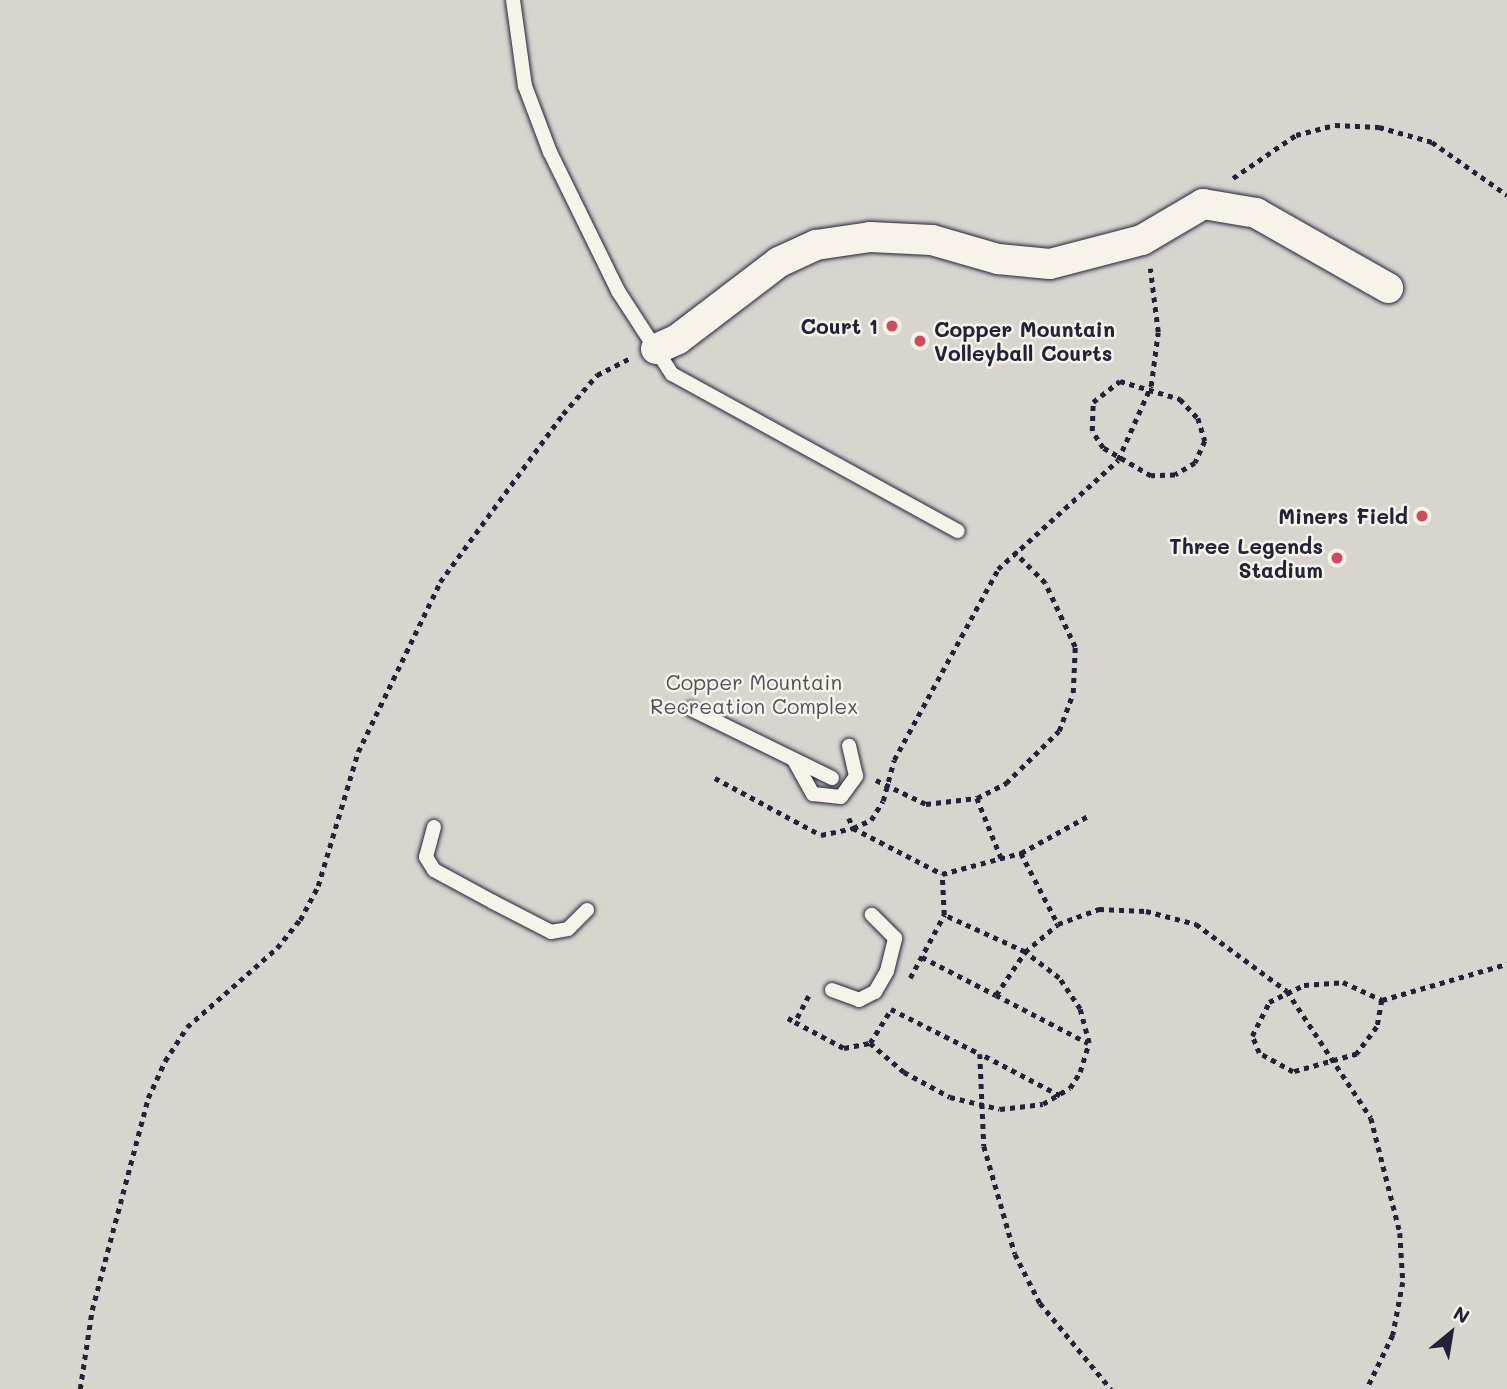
<!DOCTYPE html>
<style>
body{margin:0}
#map{position:relative;width:1507px;height:1389px;overflow:hidden;background:#f7f3e8;font-family:Mali,sans-serif}
div>[style]{position:absolute}
[style*='--x']{left:calc(var(--x)*1px);top:calc(var(--y)*1px);width:calc(var(--w)*1px);rotate:calc(var(--a)*1deg)}
.green>*{inset:0;background:#d8d5cf;transform-origin:0 0}
.path>*{height:4.5px;margin-top:-2.25px;transform-origin:0;background:repeating-linear-gradient(90deg,#22223b 0 5px,transparent 0 10px)}
.roads{filter:drop-shadow(0 0 2px #22223b) drop-shadow(0 0 2px #22223b)}
.lane>*{height:14px;margin:-7px;padding:0 7px;transform-origin:7px;border-radius:7px;background:#f7f3e8}
.street>*{height:30px;margin:-15px;padding:0 15px;transform-origin:15px;border-radius:15px;background:#f7f3e8}
.dots>*{width:19px;height:19px;translate:-50% -50%;box-sizing:border-box;border:4px solid #f7f3e8;border-radius:50%}
span{translate:-50% -50%;white-space:nowrap;text-align:center;line-height:1.15;-webkit-text-stroke:5px #f7f3e8;paint-order:stroke}
.poi-label{font-size:21px;color:#22223b;font-weight:700}
.right{translate:-100% -50%;text-align:right}
.left{translate:0 -50%;text-align:left}
.park-label{font-size:21px;color:#504f60}
.north{position:absolute;left:1416px;top:1298px;width:70px;height:70px;-webkit-text-stroke:5px #f7f3e8;paint-order:stroke;rotate:30deg;font-size:19px;font-weight:700;line-height:28px;text-align:center;color:#22223b}
.north::after{content:'';display:block;margin:auto;width:24px;height:32px;background:#22223b;clip-path:polygon(50% 0,100% 100%,50% 72%,0 100%)}
</style>
<div id="map">
<div class="green">
<i style="left:0;top:0;width:1507px;height:1389px"></i>
</div>
<div class="path">
<i style="--x:1233;--y:178;--w:76;--a:-34.3"></i>
<i style="--x:1296;--y:135;--w:40;--a:-14.4"></i>
<i style="--x:1335;--y:125;--w:44;--a:2.6"></i>
<i style="--x:1379;--y:127;--w:55;--a:15.8"></i>
<i style="--x:1432;--y:142;--w:92;--a:35.2"></i>
<i style="--x:1120;--y:381;--w:63;--a:16.7"></i>
<i style="--x:1180;--y:399;--w:26;--a:47"></i>
<i style="--x:1198;--y:418;--w:24;--a:73"></i>
<i style="--x:1205;--y:441;--w:24;--a:114"></i>
<i style="--x:1195;--y:463;--w:23;--a:149"></i>
<i style="--x:1175;--y:475;--w:24;--a:178"></i>
<i style="--x:1151;--y:476;--w:56;--a:-149.7"></i>
<i style="--x:1103;--y:448;--w:20;--a:-123"></i>
<i style="--x:1092;--y:431;--w:29;--a:-88"></i>
<i style="--x:1093;--y:402;--w:34;--a:-38"></i>
<i style="--x:715;--y:778;--w:120;--a:28.3"></i>
<i style="--x:821;--y:835;--w:33;--a:-12"></i>
<i style="--x:853;--y:828;--w:100;--a:27.3"></i>
<i style="--x:942;--y:874;--w:82;--a:-14.9"></i>
<i style="--x:1021;--y:853;--w:77;--a:-28.9"></i>
<i style="--x:876;--y:780;--w:55;--a:25.6"></i>
<i style="--x:926;--y:804;--w:51;--a:-6.7"></i>
<i style="--x:977;--y:798;--w:33;--a:-27"></i>
<i style="--x:1006;--y:783;--w:74;--a:-44.5"></i>
<i style="--x:1059;--y:731;--w:40;--a:-69.8"></i>
<i style="--x:1073;--y:693;--w:46;--a:-87.5"></i>
<i style="--x:1075;--y:647;--w:71;--a:-115.1"></i>
<i style="--x:1045;--y:583;--w:44;--a:-135"></i>
<i style="--x:977;--y:798;--w:67;--a:68"></i>
<i style="--x:849;--y:818;--w:11;--a:68"></i>
<i style="--x:853;--y:828;--w:20;--a:-24"></i>
<i style="--x:871;--y:820;--w:22;--a:-58"></i>
<i style="--x:883;--y:801;--w:42;--a:-75"></i>
<i style="--x:894;--y:760;--w:217;--a:-61.4"></i>
<i style="--x:998;--y:569;--w:162;--a:-42.2"></i>
<i style="--x:1118;--y:460;--w:81;--a:-66"></i>
<i style="--x:1151;--y:386;--w:54;--a:-82.6"></i>
<i style="--x:1158;--y:332;--w:64;--a:-97.1"></i>
<i style="--x:1021;--y:853;--w:80;--a:62.5"></i>
<i style="--x:922;--y:957;--w:83;--a:27.2"></i>
<i style="--x:996;--y:995;--w:52;--a:-56"></i>
<i style="--x:1025;--y:952;--w:43;--a:-40.3"></i>
<i style="--x:1058;--y:924;--w:44;--a:-20.1"></i>
<i style="--x:1099;--y:909;--w:47;--a:2.4"></i>
<i style="--x:1146;--y:911;--w:52;--a:14.6"></i>
<i style="--x:1196;--y:924;--w:113;--a:36.4"></i>
<i style="--x:1287;--y:991;--w:152;--a:56.5"></i>
<i style="--x:1371;--y:1118;--w:119;--a:75.8"></i>
<i style="--x:1400;--y:1233;--w:49;--a:86.5"></i>
<i style="--x:1403;--y:1282;--w:54;--a:100.7"></i>
<i style="--x:1393;--y:1335;--w:60;--a:115.7"></i>
<i style="--x:910;--y:978;--w:72;--a:-61.6"></i>
<i style="--x:944;--y:915;--w:41;--a:-92.8"></i>
<i style="--x:1343;--y:982;--w:43;--a:24.8"></i>
<i style="--x:1382;--y:1000;--w:27;--a:100"></i>
<i style="--x:1377;--y:1027;--w:34;--a:127"></i>
<i style="--x:1357;--y:1054;--w:66;--a:164.3"></i>
<i style="--x:1293;--y:1072;--w:39;--a:-151"></i>
<i style="--x:1259;--y:1053;--w:18;--a:-112"></i>
<i style="--x:1252;--y:1036;--w:38;--a:-63"></i>
<i style="--x:1269;--y:1002;--w:39;--a:-26"></i>
<i style="--x:1304;--y:985;--w:39;--a:-4"></i>
<i style="--x:996;--y:995;--w:104;--a:27.6"></i>
<i style="--x:809;--y:996;--w:30;--a:118"></i>
<i style="--x:795;--y:1022;--w:55;--a:28"></i>
<i style="--x:844;--y:1048;--w:26;--a:-11"></i>
<i style="--x:870;--y:1043;--w:39;--a:-58"></i>
<i style="--x:1382;--y:1000;--w:130;--a:-16.1"></i>
<i style="--x:891;--y:1009;--w:100;--a:26.8"></i>
<i style="--x:788;--y:1018;--w:8;--a:30"></i>
<i style="--x:870;--y:1043;--w:45;--a:40.5"></i>
<i style="--x:904;--y:1072;--w:52;--a:28.5"></i>
<i style="--x:950;--y:1097;--w:51;--a:13.5"></i>
<i style="--x:1000;--y:1109;--w:43;--a:-6.6"></i>
<i style="--x:1043;--y:1104;--w:31;--a:-31"></i>
<i style="--x:1070;--y:1088;--w:19;--a:-58"></i>
<i style="--x:1080;--y:1072;--w:30;--a:-73"></i>
<i style="--x:1089;--y:1043;--w:35;--a:-105"></i>
<i style="--x:1080;--y:1009;--w:37;--a:-124"></i>
<i style="--x:1059;--y:978;--w:43;--a:-142.6"></i>
<i style="--x:1025;--y:952;--w:89;--a:-155.4"></i>
<i style="--x:1060;--y:1096;--w:90;--a:-152.3"></i>
<i style="--x:980;--y:1054;--w:92;--a:87.5"></i>
<i style="--x:984;--y:1146;--w:112;--a:74"></i>
<i style="--x:1015;--y:1254;--w:55;--a:63"></i>
<i style="--x:1040;--y:1303;--w:112;--a:50.5"></i>
<i style="--x:80;--y:1389;--w:80;--a:-81.4"></i>
<i style="--x:92;--y:1310;--w:219;--a:-75.2"></i>
<i style="--x:148;--y:1098;--w:41;--a:-65.3"></i>
<i style="--x:165;--y:1061;--w:40;--a:-57.1"></i>
<i style="--x:187;--y:1027;--w:120;--a:-41.3"></i>
<i style="--x:277;--y:948;--w:36;--a:-51"></i>
<i style="--x:300;--y:920;--w:38;--a:-62"></i>
<i style="--x:318;--y:886;--w:140;--a:-73.4"></i>
<i style="--x:358;--y:752;--w:189;--a:-64.2"></i>
<i style="--x:440;--y:582;--w:208;--a:-53.8"></i>
<i style="--x:563;--y:414;--w:52;--a:-48.9"></i>
<i style="--x:597;--y:375;--w:36;--a:-27"></i>
</div>
<div class="roads">
<div class="lane">
<i style="--x:513;--y:0;--w:87;--a:82.1"></i>
<i style="--x:525;--y:86;--w:71;--a:69.3"></i>
<i style="--x:550;--y:152;--w:155;--a:63.9"></i>
<i style="--x:618;--y:291;--w:99;--a:57"></i>
<i style="--x:672;--y:374;--w:326;--a:28.8"></i>
<i style="--x:691;--y:709;--w:157;--a:26.1"></i>
<i style="--x:794;--y:760;--w:39;--a:61"></i>
<i style="--x:813;--y:794;--w:28;--a:6"></i>
<i style="--x:841;--y:797;--w:26;--a:-54"></i>
<i style="--x:856;--y:776;--w:31;--a:-103"></i>
<i style="--x:434;--y:827;--w:31;--a:105"></i>
<i style="--x:426;--y:857;--w:15;--a:58"></i>
<i style="--x:434;--y:870;--w:67;--a:28.5"></i>
<i style="--x:493;--y:902;--w:65;--a:27.3"></i>
<i style="--x:551;--y:932;--w:17;--a:-10"></i>
<i style="--x:568;--y:929;--w:27;--a:-45"></i>
<i style="--x:832;--y:990;--w:29;--a:20"></i>
<i style="--x:859;--y:1000;--w:18;--a:-27"></i>
<i style="--x:875;--y:992;--w:24;--a:-60"></i>
<i style="--x:887;--y:971;--w:34;--a:-76"></i>
<i style="--x:895;--y:938;--w:33;--a:-135"></i>
</div>
<div class="street">
<i style="--x:656;--y:349;--w:24;--a:-24"></i>
<i style="--x:678;--y:339;--w:127;--a:-37.3"></i>
<i style="--x:779;--y:262;--w:41;--a:-24.7"></i>
<i style="--x:816;--y:245;--w:55;--a:-8.4"></i>
<i style="--x:870;--y:237;--w:62;--a:2.8"></i>
<i style="--x:932;--y:240;--w:69;--a:16.1"></i>
<i style="--x:998;--y:259;--w:52;--a:5.5"></i>
<i style="--x:1050;--y:264;--w:95;--a:-14.6"></i>
<i style="--x:1142;--y:240;--w:71;--a:-30.5"></i>
<i style="--x:1203;--y:204;--w:54;--a:9.6"></i>
<i style="--x:1256;--y:213;--w:152;--a:29.6"></i>
</div>
</div>
<div class="dots">
<i style="left:892px;top:326px;background:#d1495b"></i>
<i style="left:920px;top:341px;background:#d1495b"></i>
<i style="left:1422px;top:516px;background:#d1495b"></i>
<i style="left:1337px;top:558px;background:#d1495b"></i>
</div>
<div class="poi-label">
<span class="right" style="left:878px;top:326px">Court 1</span>
<span class="left" style="left:934px;top:341px">Copper Mountain<br>Volleyball Courts</span>
<span class="right" style="left:1408px;top:516px">Miners Field</span>
<span class="right" style="left:1323px;top:558px">Three Legends<br>Stadium</span>
</div>
<div class="park-label">
<span style="left:754px;top:694px">Copper Mountain<br>Recreation Complex</span>
</div>
<div class="north">N</div>
</div>
